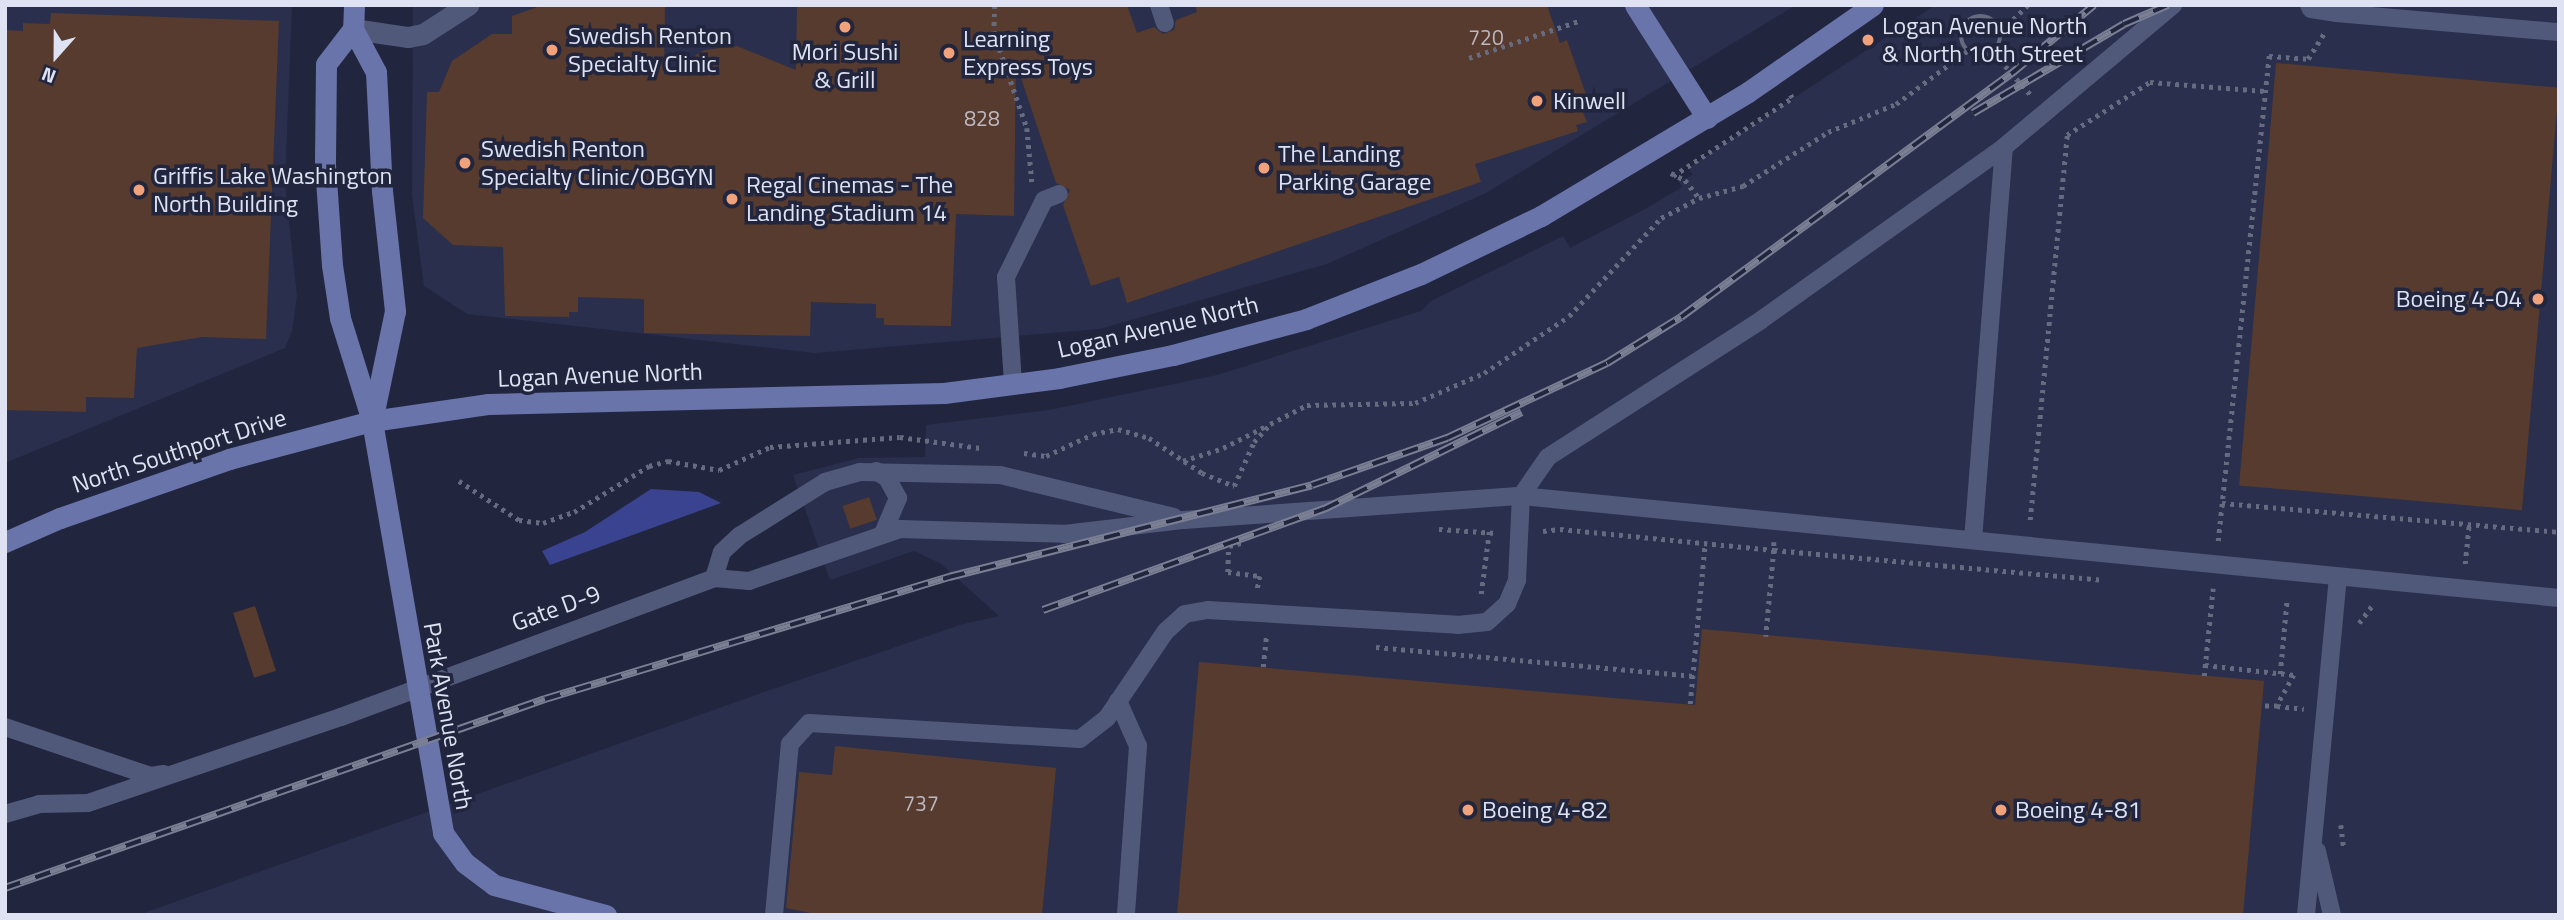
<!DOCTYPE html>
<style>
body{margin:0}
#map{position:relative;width:2564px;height:920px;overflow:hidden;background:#21263e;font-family:"Titillium Web",sans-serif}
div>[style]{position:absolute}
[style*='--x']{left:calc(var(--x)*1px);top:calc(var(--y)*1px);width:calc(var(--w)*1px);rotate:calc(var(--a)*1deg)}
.built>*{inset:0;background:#292f4c}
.forest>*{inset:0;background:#39438f}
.building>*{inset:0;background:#573b2e;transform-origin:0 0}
.path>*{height:4.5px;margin-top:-2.25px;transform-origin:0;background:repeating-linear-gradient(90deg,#666b80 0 3.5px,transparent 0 8.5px)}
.path>.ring{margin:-2.25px;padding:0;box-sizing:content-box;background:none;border:4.5px solid #666b80;border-radius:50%}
.lane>*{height:18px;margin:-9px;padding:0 9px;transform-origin:9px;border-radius:9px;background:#51597b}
.street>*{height:21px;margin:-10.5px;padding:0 10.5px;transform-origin:10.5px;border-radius:10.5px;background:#51597b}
.secondary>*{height:21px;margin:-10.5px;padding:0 10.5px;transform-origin:10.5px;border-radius:10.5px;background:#6974ab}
.rail>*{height:8px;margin-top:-4px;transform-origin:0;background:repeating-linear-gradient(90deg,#21263e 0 16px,#7a7f93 0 32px);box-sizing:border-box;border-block:2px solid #7a7f93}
.dots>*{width:19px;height:19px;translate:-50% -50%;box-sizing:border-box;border:4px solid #21263e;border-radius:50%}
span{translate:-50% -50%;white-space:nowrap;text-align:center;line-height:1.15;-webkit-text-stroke:7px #21263e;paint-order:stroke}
.number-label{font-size:21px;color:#bcb8c1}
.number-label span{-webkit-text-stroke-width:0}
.poi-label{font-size:24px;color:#dee2f2}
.left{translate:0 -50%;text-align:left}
.right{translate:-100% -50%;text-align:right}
.street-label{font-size:24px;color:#dee2f2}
.frame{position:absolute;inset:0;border:7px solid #dee2f2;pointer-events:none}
.north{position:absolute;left:21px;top:21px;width:70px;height:70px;-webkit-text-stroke:5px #21263e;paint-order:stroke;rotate:201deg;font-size:19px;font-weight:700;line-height:28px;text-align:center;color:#dee2f2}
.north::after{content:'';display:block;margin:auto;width:24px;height:32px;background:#dee2f2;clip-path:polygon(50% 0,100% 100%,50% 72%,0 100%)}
</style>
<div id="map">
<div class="built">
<i style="clip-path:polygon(5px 5px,292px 5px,285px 184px,297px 296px,292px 331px,285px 348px,5px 463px)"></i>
<i style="clip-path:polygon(413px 5px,1796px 5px,1486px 193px,1327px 264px,1100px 329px,815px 353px,467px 314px,424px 286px,412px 196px)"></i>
<i style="clip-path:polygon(1935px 5px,2559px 5px,2559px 915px,138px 915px,767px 691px,963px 624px,999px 616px,940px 563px,914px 551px,830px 580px,793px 475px,859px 458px,925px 457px,926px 425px,1049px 410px,1217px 375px,1421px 311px,1431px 301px,1563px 236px,1570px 248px,1647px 208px,1682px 187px,1678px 181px,1693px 175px,1688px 168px)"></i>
</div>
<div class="forest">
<i style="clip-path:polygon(651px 489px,699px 492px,721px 503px,550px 565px,542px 551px,585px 532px)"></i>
</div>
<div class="building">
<i style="clip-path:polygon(543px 5px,665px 5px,664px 75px,704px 50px,737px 46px,796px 70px,797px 5px,1127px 5px,1137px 33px,1154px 27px,1163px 34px,1174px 30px,1176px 20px,1197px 12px,1195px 5px,1547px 5px,1560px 43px,1567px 40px,1591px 109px,1583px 112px,1587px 122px,1576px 125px,1578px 131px,1475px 164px,1481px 182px,1127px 303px,1119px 277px,1091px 286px,1063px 205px,1070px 190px,1056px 183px,1016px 63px,1014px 216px,956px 214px,951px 326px,884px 325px,884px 318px,876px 318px,876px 304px,811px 302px,810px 336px,644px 333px,644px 299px,578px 297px,578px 312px,569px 312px,569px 317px,505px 316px,503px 247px,453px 245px,423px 218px,427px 92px,439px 92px,452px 61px,492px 34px,512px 34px,512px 16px)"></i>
<i style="clip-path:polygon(51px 13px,279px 21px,266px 339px,202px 337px,137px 348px,134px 398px,86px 397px,86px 412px,5px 410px,5px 30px,23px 31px,23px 23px,50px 24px)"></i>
<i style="left:2276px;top:63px;width:284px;height:424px;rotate:5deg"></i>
<i style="left:869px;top:497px;width:24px;height:28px;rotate:71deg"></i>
<i style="left:255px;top:606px;width:68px;height:23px;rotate:72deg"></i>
<i style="clip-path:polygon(1702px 629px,2264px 681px,2243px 915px,1177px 915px,1199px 662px,1695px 705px)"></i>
<i style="clip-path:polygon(835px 746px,1056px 768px,1042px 915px,820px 915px,786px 908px,799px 772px,832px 775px)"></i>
</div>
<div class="path">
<i style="--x:995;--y:5;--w:28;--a:92"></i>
<i style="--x:994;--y:33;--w:101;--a:70.8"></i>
<i style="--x:1027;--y:128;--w:54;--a:84.7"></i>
<i class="ring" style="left:1961px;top:16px;width:35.5px;height:35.5px"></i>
<i style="--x:2001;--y:31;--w:37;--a:-44"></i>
<i style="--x:1994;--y:53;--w:55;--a:48.7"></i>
<i style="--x:1469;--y:58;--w:116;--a:-18.6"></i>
<i style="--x:1671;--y:173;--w:16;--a:27"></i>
<i style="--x:1685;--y:180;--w:23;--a:52"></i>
<i style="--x:1673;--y:176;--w:142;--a:-33.2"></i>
<i style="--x:1792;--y:98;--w:4;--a:-117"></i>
<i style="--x:1024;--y:453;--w:22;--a:8"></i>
<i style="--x:1046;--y:456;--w:52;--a:-25.1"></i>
<i style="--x:1093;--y:434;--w:25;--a:-11"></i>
<i style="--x:1118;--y:429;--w:32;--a:16"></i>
<i style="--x:1149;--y:438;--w:64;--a:33.4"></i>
<i style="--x:1202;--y:473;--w:35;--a:22"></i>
<i style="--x:1234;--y:486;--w:48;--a:-65.6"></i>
<i style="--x:1254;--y:442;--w:24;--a:-48"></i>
<i style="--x:1270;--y:424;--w:42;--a:-27.2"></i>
<i style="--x:1307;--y:405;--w:108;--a:-1.1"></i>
<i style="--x:1415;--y:403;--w:75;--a:-23.5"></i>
<i style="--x:1484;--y:373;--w:102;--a:-33.8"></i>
<i style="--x:1569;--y:316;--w:134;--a:-46.8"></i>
<i style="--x:1661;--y:218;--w:43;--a:-27.8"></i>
<i style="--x:1699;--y:198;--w:46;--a:-15.3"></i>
<i style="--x:1743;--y:186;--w:101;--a:-32.4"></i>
<i style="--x:1828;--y:132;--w:74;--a:-22.4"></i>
<i style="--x:1896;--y:104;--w:89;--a:-36.7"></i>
<i style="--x:1183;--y:461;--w:42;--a:-18"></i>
<i style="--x:1223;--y:448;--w:48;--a:-27.1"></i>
<i style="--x:459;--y:481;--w:72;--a:33"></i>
<i style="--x:519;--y:520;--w:24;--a:7"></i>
<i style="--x:543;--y:523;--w:33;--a:-20"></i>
<i style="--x:574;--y:512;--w:88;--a:-31.5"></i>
<i style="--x:649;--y:466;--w:20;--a:-15"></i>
<i style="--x:668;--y:461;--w:52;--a:10"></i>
<i style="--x:719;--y:470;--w:56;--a:-24.3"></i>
<i style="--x:770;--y:447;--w:130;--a:-4.4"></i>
<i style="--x:900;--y:437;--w:81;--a:7.8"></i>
<i style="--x:2222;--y:503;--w:338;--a:4.9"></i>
<i style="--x:2030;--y:520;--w:387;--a:-84.5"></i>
<i style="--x:2067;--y:135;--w:98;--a:-32.6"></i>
<i style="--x:2150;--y:82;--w:115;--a:4.5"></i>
<i style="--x:1439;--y:529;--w:57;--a:4"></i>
<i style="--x:1543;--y:531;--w:17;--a:-7"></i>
<i style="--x:1560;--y:529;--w:215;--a:5.6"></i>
<i style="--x:1774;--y:550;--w:87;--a:95.3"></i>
<i style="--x:2218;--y:541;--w:488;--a:-84"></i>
<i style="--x:2269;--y:56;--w:39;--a:4"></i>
<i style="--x:2308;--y:59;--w:31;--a:-58"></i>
<i style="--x:1774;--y:542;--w:8;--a:90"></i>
<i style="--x:1774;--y:550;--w:329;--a:5.2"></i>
<i style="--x:1229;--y:543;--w:29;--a:92"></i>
<i style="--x:1228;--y:572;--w:32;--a:7"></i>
<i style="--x:1260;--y:576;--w:15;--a:101"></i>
<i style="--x:1229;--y:546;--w:16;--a:-14"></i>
<i style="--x:2465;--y:564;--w:40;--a:-84.3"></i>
<i style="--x:1481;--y:594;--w:63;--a:-82.6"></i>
<i style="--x:2359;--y:623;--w:21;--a:-53"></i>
<i style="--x:1376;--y:647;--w:317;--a:5.2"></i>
<i style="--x:2205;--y:665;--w:90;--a:6.4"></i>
<i style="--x:2294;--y:675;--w:35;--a:119"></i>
<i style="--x:2277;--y:706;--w:16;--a:180"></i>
<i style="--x:1263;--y:667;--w:30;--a:-84"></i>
<i style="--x:2280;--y:674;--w:76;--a:-84.7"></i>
<i style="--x:2204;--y:676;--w:88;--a:-84.2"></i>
<i style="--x:1690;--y:704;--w:162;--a:-84.7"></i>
<i style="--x:2277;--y:706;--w:27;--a:6"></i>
<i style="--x:2341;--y:825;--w:23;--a:83"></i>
</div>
<div class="lane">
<i style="--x:1159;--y:5;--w:19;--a:72"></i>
<i style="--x:2309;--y:5;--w:4;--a:63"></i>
<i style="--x:2311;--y:9;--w:25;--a:9"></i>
<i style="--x:2336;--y:13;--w:224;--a:4.9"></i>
<i style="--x:1013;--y:383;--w:106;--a:-93.8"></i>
<i style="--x:1006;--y:277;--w:86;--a:-63.7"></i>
<i style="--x:1044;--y:200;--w:16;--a:-22"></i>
<i style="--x:876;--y:471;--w:13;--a:32"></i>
<i style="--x:887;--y:478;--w:23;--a:61"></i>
<i style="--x:898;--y:498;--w:39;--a:113"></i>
<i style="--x:1973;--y:540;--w:394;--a:-85.5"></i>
<i style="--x:714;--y:578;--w:27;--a:-73"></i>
<i style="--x:722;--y:552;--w:23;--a:-43"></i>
<i style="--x:739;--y:536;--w:102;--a:-32.1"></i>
<i style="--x:825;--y:482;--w:35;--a:-16"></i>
<i style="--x:859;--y:472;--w:141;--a:1.2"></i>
<i style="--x:1000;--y:475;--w:179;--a:13.6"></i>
<i style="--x:1118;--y:701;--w:49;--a:66"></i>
<i style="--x:1138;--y:746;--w:169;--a:94.1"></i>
<i style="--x:5;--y:727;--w:154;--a:18.6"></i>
<i style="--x:151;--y:776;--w:13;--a:-9"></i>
<i style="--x:5;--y:814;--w:35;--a:-16"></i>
<i style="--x:39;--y:804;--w:49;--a:-1.2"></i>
<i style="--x:88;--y:803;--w:267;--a:-18.8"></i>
<i style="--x:341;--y:717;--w:398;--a:-20.4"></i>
<i style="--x:714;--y:578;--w:35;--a:5"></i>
<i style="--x:749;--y:581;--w:160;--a:-19"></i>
<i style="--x:900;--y:529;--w:164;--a:1.7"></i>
<i style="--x:1064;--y:534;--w:121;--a:-6.7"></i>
<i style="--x:1184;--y:520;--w:338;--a:-4.1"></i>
<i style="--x:1521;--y:496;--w:1043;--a:5.61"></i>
<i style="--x:2317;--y:851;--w:66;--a:76.8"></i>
<i style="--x:774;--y:915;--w:172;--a:-84.7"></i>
<i style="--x:790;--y:744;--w:28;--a:-48"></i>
<i style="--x:809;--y:723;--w:271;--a:3.4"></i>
<i style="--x:1080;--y:739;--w:34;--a:-38"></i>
<i style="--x:1107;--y:718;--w:105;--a:-55.9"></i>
<i style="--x:1166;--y:631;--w:25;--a:-42"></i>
<i style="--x:1185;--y:614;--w:23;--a:-10"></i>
<i style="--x:1208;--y:610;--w:250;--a:3.4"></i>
<i style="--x:1458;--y:625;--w:29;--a:-6"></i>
<i style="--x:1487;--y:622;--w:27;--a:-42"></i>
<i style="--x:1507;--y:604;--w:26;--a:-67"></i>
<i style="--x:1517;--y:580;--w:84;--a:-87.3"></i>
<i style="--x:1521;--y:496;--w:47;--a:-55.3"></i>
<i style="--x:1548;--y:457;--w:253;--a:-32.7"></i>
<i style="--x:1761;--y:320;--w:298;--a:-35.4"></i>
<i style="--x:2004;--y:147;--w:221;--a:-40"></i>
<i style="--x:2306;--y:915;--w:340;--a:-84.6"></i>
</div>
<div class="street">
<i style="--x:353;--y:29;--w:56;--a:8.3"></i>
<i style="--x:408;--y:37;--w:15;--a:-11"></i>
<i style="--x:423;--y:34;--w:54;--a:-32.8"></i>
</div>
<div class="secondary">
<i style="--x:354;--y:5;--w:24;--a:92"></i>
<i style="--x:353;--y:29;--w:44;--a:127.6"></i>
<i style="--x:326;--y:64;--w:101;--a:90.6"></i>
<i style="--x:325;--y:165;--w:100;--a:86"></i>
<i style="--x:332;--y:265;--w:54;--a:81.4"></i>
<i style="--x:340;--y:318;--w:108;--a:72.7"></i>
<i style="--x:372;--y:421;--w:418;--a:80.2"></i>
<i style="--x:443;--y:833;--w:37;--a:54"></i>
<i style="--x:465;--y:863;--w:36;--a:37"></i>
<i style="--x:494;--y:885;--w:116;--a:15"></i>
<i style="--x:1635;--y:5;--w:134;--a:57.5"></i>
<i style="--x:353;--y:29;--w:49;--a:61.9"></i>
<i style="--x:376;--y:72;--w:119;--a:87.1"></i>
<i style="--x:382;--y:191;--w:121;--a:83.8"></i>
<i style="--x:395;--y:311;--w:107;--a:101.8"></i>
<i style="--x:5;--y:542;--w:60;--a:-23.6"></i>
<i style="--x:60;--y:518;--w:179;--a:-19.2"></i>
<i style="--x:229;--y:459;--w:148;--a:-14.9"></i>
<i style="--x:372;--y:421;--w:118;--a:-8.3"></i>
<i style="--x:489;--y:404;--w:455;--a:-1.4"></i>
<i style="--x:944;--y:393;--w:116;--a:-7.4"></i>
<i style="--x:1059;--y:378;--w:116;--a:-11.4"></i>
<i style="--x:1173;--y:355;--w:138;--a:-15.1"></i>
<i style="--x:1306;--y:319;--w:123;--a:-21.4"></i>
<i style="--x:1421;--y:274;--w:133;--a:-25.8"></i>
<i style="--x:1541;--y:216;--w:241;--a:-30.9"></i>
<i style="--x:1748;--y:92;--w:152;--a:-34.8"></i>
</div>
<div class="rail">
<i style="--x:1973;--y:113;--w:175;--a:-30.5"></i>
<i style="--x:2124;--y:24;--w:48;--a:-23.4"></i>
<i style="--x:1043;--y:610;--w:299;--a:-19.8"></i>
<i style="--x:1324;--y:509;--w:220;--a:-26.1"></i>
<i style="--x:5;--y:888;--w:572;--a:-19.29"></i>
<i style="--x:545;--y:699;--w:422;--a:-16.8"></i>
<i style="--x:949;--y:577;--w:374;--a:-14.2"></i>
<i style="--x:1312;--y:485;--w:143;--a:-19.2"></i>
<i style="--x:1447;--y:438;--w:177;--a:-25.1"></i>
<i style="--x:1607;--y:363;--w:87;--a:-31.9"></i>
<i style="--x:1681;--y:317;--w:410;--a:-36.4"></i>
<i style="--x:2011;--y:74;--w:108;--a:-39.7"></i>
</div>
<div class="dots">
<i style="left:845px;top:27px;background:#f1a27b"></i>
<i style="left:1868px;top:40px;background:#f1a27b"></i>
<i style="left:552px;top:50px;background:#f1a27b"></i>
<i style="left:949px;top:53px;background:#f1a27b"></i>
<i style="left:1537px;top:101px;background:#f1a27b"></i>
<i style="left:465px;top:163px;background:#f1a27b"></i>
<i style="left:1264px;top:168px;background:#f1a27b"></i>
<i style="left:139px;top:190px;background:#f1a27b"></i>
<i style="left:732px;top:199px;background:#f1a27b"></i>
<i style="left:2538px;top:299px;background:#f1a27b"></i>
<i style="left:1468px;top:810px;background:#f1a27b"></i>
<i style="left:2001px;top:810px;background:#f1a27b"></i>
</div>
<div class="number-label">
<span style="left:1486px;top:37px">720</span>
<span style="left:982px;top:118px">828</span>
<span style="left:921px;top:803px">737</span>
</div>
<div class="poi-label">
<span class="left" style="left:1882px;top:40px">Logan Avenue North<br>&amp; North 10th Street</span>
<span class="left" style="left:568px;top:50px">Swedish Renton<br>Specialty Clinic</span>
<span class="left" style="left:963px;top:53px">Learning<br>Express Toys</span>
<span style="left:845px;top:66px">Mori Sushi<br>&amp; Grill</span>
<span class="left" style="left:1553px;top:101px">Kinwell</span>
<span class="left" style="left:481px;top:163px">Swedish Renton<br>Specialty Clinic/OBGYN</span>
<span class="left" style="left:1278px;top:168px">The Landing<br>Parking Garage</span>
<span class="left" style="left:153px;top:190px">Griffis Lake Washington<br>North Building</span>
<span class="left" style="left:746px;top:199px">Regal Cinemas - The<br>Landing Stadium 14</span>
<span class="right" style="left:2522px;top:299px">Boeing 4-04</span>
<span class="left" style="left:1482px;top:810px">Boeing 4-82</span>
<span class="left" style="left:2015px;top:810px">Boeing 4-81</span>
</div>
<div class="street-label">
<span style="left:1158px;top:327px;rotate:-13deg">Logan Avenue North</span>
<span style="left:600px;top:375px;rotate:-2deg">Logan Avenue North</span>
<span style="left:179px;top:451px;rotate:-18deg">North Southport Drive</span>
<span style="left:556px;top:608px;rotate:-20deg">Gate D-9</span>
<span style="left:448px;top:716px;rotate:80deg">Park Avenue North</span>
</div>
<div class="frame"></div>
<div class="north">N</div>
</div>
